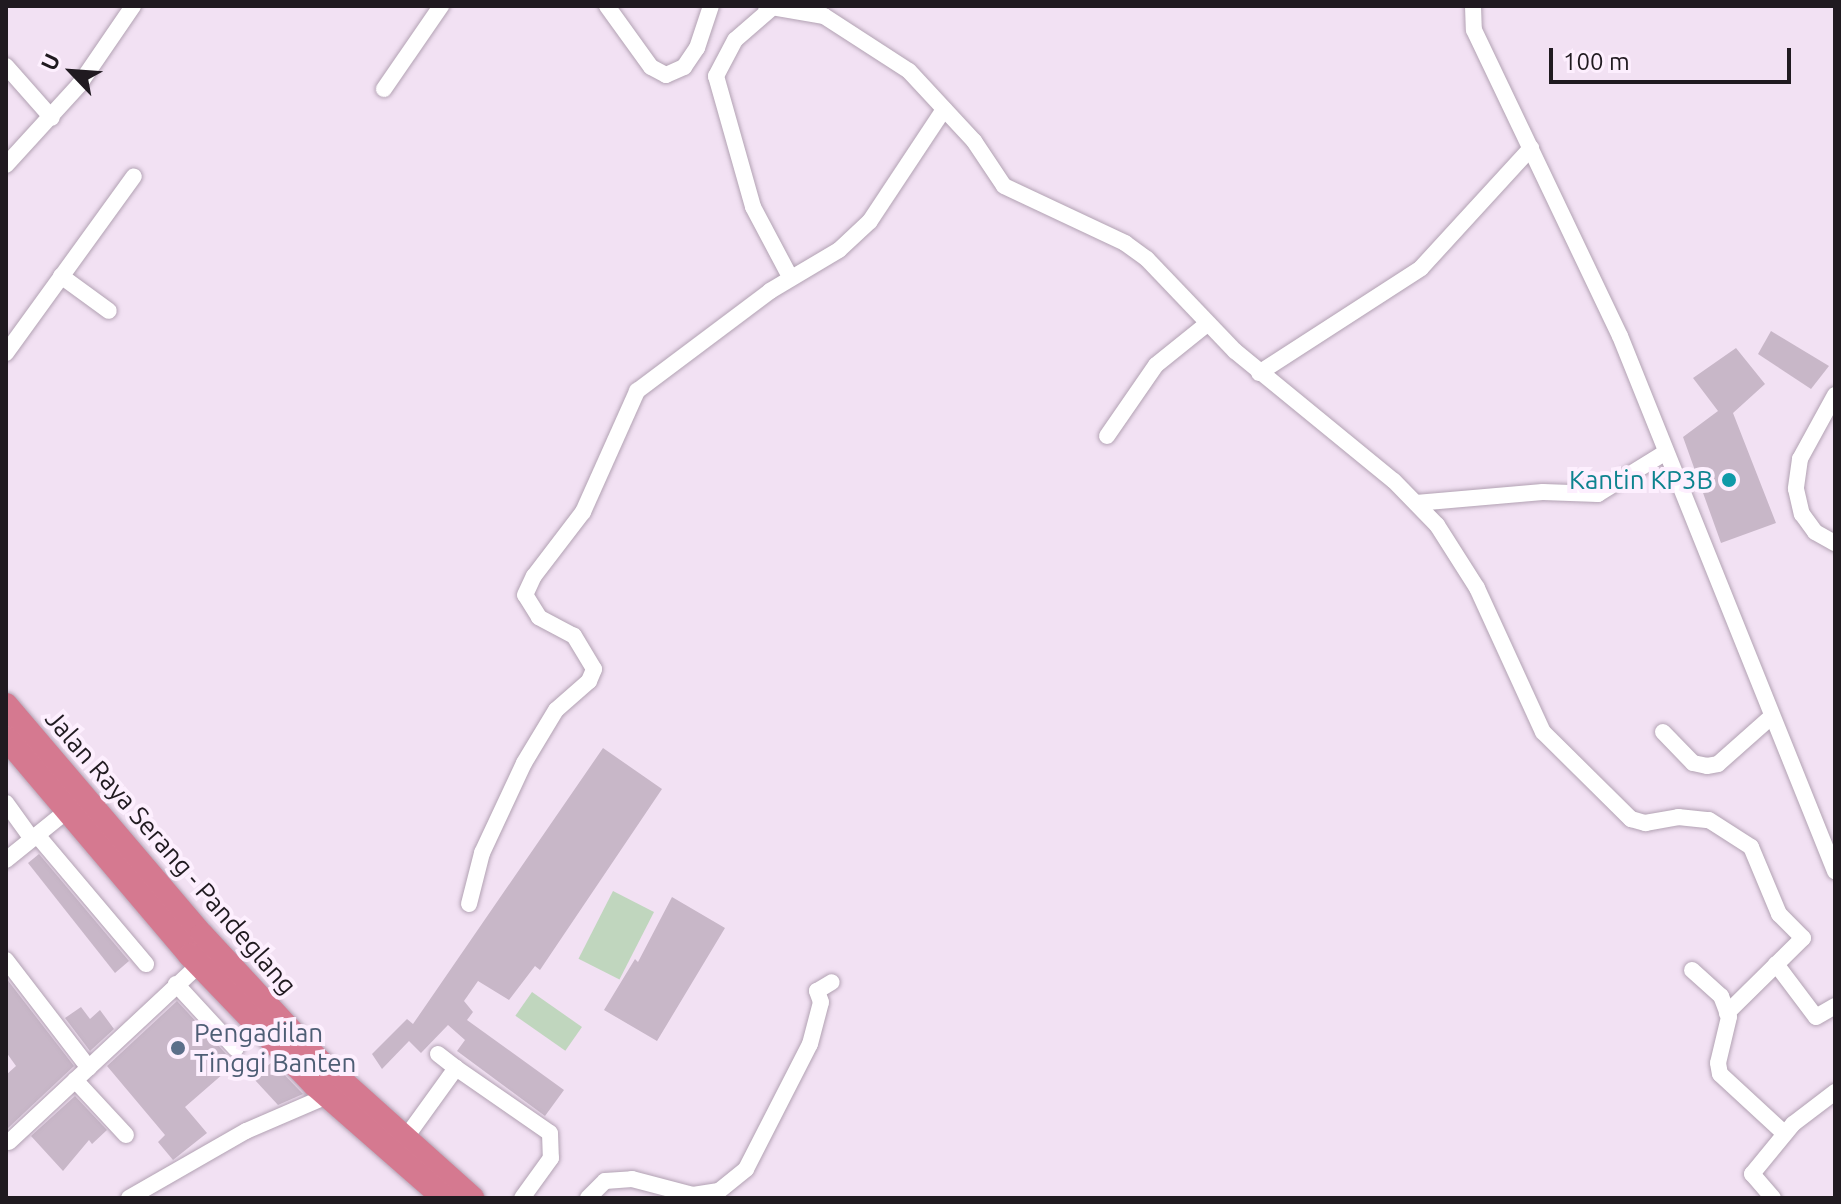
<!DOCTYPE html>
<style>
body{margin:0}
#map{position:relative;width:1841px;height:1204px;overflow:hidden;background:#f2e1f3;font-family:Ubuntu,sans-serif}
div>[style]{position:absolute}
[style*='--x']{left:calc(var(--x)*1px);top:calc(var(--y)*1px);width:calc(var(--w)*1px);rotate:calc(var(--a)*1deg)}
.green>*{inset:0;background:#c0d6be;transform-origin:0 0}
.building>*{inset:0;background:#c8b7c8}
.roads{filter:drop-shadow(0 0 2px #b2a2b3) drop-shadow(0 0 2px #b2a2b3)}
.minor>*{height:16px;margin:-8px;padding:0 8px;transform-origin:8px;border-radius:8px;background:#fff}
.highway>*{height:24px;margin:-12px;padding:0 12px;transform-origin:12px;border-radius:12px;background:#d57990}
.dots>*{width:22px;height:22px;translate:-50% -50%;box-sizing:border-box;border:4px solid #fdeffe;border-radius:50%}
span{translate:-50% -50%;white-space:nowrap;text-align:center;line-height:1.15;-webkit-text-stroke:8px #fdeffe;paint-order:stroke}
.culture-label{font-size:26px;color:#0d838f}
.right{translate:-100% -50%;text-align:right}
.street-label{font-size:26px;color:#201a20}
.service-label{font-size:26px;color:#4e5e75}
.left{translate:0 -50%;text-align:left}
.frame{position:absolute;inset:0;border:8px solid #201a20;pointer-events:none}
.north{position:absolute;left:32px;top:32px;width:80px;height:80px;-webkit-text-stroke:6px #fdeffe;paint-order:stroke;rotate:295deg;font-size:22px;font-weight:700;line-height:32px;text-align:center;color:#201a20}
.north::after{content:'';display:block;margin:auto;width:28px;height:36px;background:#201a20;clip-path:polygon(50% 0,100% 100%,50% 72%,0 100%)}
.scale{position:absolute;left:1549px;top:48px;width:242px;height:36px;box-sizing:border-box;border:4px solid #201a20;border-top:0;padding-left:10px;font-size:24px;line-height:28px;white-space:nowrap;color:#201a20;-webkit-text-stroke:6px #fdeffe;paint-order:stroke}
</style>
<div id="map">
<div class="green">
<i style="left:613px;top:891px;width:46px;height:76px;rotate:27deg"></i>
<i style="left:532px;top:992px;width:61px;height:29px;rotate:35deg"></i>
</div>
<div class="building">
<i style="clip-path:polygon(1771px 331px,1829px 366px,1811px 389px,1758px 354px)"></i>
<i style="clip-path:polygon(1736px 348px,1765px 384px,1733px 413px,1776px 523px,1721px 543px,1683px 437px,1718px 411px,1693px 378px)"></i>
<i style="clip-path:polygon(603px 748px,662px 789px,540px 970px,535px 966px,509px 1000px,478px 981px,464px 1001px,473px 1012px,467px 1020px,564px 1090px,545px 1116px,457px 1051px,465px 1040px,448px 1025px,421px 1053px,409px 1041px,382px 1069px,372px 1054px,407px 1019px,413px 1024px)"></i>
<i style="clip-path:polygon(39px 854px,129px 961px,115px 973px,28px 863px)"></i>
<i style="clip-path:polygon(672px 897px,725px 928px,657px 1041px,604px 1010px,635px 959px,638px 962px)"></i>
<i style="clip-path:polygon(6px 978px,74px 1066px,6px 1130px,6px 1075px,16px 1066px,6px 1052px)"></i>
<i style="clip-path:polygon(177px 1001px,228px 1056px,239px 1060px,185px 1107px,207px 1133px,173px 1160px,158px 1142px,165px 1135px,107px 1066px)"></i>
<i style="clip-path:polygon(81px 1007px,90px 1019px,100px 1010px,114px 1029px,90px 1051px,65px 1018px)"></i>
<i style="clip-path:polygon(272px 1062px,303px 1094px,278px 1105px,253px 1078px)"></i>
<i style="clip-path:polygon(75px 1096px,107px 1130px,92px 1144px,89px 1140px,63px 1171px,31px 1136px)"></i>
</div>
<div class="roads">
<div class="minor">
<i style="--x:607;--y:6;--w:75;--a:54.2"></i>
<i style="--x:651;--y:67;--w:17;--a:28"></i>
<i style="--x:666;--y:75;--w:20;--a:-24"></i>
<i style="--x:684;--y:67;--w:23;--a:-56"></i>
<i style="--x:697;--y:48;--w:44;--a:-71.6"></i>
<i style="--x:766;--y:6;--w:59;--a:9.8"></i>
<i style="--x:824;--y:16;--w:101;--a:32.9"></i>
<i style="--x:909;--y:71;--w:96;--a:47.1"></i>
<i style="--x:974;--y:141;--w:54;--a:56.3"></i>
<i style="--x:1004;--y:186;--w:134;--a:25.2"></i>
<i style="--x:1125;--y:243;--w:27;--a:36"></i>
<i style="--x:1147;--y:259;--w:127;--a:46.3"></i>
<i style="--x:1235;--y:351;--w:205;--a:39.3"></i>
<i style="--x:1394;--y:481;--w:62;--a:45.7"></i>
<i style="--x:1437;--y:525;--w:75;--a:57.6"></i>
<i style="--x:1477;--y:588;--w:158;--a:65.4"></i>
<i style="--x:1543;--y:732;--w:124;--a:44.7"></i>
<i style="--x:1631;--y:819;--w:15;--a:16"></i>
<i style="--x:1645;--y:823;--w:34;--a:-10"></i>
<i style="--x:1678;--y:817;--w:31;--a:6"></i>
<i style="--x:1709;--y:820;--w:50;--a:32.7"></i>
<i style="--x:1751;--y:847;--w:73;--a:67.3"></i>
<i style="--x:1779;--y:914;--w:34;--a:45"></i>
<i style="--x:1803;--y:938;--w:107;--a:135.4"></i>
<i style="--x:1473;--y:6;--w:24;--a:88"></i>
<i style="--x:1474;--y:30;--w:339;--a:64.5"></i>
<i style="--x:1620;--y:336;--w:577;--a:68.11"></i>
<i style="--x:773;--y:7;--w:50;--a:139"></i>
<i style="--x:735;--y:40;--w:41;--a:117.8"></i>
<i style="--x:716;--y:76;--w:136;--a:74.2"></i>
<i style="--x:753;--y:207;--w:79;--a:62.1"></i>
<i style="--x:6;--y:66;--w:69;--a:48.5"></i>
<i style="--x:384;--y:89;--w:101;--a:-55.5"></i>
<i style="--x:6;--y:165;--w:108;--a:-47.6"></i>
<i style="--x:79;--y:85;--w:96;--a:-55.6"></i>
<i style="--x:61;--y:276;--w:59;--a:36.1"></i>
<i style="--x:6;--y:353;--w:218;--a:-54.1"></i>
<i style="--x:1259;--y:373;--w:193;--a:-32.9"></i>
<i style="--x:1421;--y:268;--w:163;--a:-47.5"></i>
<i style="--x:1835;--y:395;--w:73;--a:118.7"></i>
<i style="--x:1800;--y:459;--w:30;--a:98"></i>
<i style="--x:1796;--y:489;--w:26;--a:77"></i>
<i style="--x:1802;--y:514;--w:22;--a:54"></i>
<i style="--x:1815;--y:532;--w:23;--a:29"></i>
<i style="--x:1107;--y:436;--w:86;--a:-55.4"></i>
<i style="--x:1156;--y:365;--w:65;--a:-38.8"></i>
<i style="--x:1416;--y:503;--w:127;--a:-5"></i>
<i style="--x:1543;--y:492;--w:55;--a:2.1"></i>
<i style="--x:1598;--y:494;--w:80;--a:-31.7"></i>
<i style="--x:1663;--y:732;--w:43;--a:45.9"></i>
<i style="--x:1693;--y:763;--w:14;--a:12"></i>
<i style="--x:1707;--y:766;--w:11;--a:-10"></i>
<i style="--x:1718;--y:764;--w:72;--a:-41.6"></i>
<i style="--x:6;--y:803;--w:44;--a:54.2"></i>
<i style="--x:37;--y:835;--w:169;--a:49.8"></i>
<i style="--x:6;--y:860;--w:86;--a:-38.9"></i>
<i style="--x:469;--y:904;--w:53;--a:-75.7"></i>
<i style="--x:482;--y:853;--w:99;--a:-65"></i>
<i style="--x:524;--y:763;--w:62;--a:-58.9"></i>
<i style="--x:556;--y:710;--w:44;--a:-41.3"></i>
<i style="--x:589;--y:681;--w:13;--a:-67"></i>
<i style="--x:594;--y:669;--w:39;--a:-121"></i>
<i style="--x:574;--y:636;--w:40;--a:-152"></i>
<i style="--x:539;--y:617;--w:26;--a:-122"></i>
<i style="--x:525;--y:595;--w:21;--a:-65"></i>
<i style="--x:534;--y:576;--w:81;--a:-52.6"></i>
<i style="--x:583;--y:512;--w:133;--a:-65.9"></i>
<i style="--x:637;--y:391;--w:166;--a:-36.9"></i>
<i style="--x:770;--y:291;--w:80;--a:-30.7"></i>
<i style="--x:839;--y:250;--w:42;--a:-43.1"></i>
<i style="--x:870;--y:221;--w:134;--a:-56.5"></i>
<i style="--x:6;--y:960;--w:136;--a:52.5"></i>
<i style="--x:1776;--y:964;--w:66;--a:53"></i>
<i style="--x:1816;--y:1017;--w:22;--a:-30"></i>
<i style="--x:1692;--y:970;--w:39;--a:42"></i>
<i style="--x:1721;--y:996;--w:22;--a:69"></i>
<i style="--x:1729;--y:1017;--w:47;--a:103.4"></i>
<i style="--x:1718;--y:1063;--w:11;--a:80"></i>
<i style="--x:1720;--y:1074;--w:87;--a:42.7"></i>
<i style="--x:176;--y:984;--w:88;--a:47.3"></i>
<i style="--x:438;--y:1054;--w:23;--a:38"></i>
<i style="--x:75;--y:1080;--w:75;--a:47.2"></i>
<i style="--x:404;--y:1140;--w:89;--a:-54.2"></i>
<i style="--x:456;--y:1068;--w:114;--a:34.7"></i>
<i style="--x:550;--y:1133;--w:25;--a:88"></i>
<i style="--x:551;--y:1158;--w:49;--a:125.9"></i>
<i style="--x:9;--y:1142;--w:260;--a:-43"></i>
<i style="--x:129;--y:1198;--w:135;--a:-29.8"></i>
<i style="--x:246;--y:1131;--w:88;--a:-23.4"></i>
<i style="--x:588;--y:1198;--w:24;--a:-45"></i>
<i style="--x:605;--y:1181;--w:27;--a:-4"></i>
<i style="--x:632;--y:1179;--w:63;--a:14.7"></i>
<i style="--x:693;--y:1195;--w:26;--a:-9"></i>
<i style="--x:719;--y:1191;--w:35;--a:-39"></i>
<i style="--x:746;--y:1169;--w:140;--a:-62.9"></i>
<i style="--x:810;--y:1044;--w:43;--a:-75.3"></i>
<i style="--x:821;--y:1002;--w:12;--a:-110"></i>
<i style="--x:817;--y:991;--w:17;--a:-31"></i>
<i style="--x:1773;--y:1198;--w:32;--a:-131"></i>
<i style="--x:1752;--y:1174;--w:65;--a:-50.6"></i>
<i style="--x:1793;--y:1124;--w:53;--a:-37.3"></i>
</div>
<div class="highway">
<i style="--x:6;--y:705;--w:302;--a:49.6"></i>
<i style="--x:202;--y:935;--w:168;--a:47.2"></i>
<i style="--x:316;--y:1058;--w:210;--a:41.9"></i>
<i style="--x:6;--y:738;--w:285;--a:49.7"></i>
<i style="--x:190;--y:955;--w:180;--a:46.1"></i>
<i style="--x:315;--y:1085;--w:171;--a:41.2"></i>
</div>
</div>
<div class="dots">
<i style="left:1729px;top:480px;background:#0f9aa8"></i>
<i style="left:178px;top:1048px;background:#5c6f8a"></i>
</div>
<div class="culture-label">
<span class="right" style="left:1713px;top:480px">Kantin KP3B</span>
</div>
<div class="street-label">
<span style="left:171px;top:852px;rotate:49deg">Jalan Raya Serang - Pandeglang</span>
</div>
<div class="service-label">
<span class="left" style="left:194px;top:1048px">Pengadilan<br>Tinggi Banten</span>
</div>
<div class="frame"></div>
<div class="north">U</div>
<div class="scale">100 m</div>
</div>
